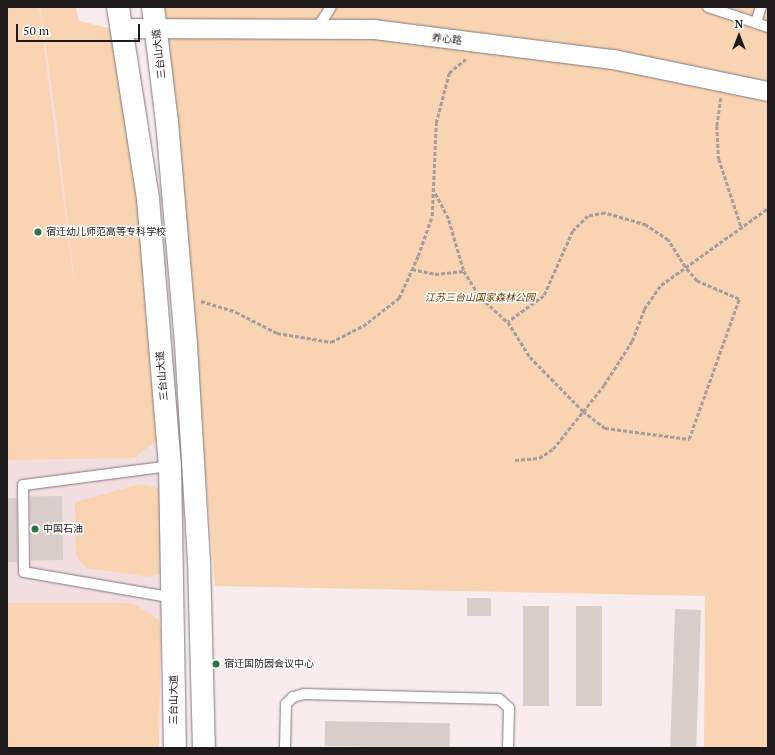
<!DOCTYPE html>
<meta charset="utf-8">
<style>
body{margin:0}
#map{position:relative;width:775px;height:755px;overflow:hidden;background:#f8ecee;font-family:"PT Serif","Noto Sans SC",serif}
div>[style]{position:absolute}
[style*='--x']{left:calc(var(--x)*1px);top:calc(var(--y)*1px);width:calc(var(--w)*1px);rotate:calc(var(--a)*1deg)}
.built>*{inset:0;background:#f3dee2}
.green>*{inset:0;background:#f8d4b2}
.building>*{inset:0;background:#d9cdca;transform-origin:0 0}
.path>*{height:2.5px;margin-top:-1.25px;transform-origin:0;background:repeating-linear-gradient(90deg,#a69d9e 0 4px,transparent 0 6px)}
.roads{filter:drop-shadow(0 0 1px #827779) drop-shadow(0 0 1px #827779)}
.service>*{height:10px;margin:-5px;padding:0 5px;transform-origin:5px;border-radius:5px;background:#fff}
.minor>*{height:19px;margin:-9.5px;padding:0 9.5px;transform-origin:9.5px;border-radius:9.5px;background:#fff}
.secondary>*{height:22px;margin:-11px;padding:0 11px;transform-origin:11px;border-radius:11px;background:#fff}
.dots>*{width:11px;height:11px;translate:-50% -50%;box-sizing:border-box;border:2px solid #fefcfc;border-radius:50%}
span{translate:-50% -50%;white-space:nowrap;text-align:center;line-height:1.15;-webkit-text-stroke:3px #fefcfc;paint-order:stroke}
.street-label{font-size:10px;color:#1e191a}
.poi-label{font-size:10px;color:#1e191a}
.left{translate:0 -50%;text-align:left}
.park-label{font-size:10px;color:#6b3c00;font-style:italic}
.frame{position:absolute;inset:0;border:8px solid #1e191a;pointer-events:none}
.north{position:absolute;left:719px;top:16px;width:40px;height:40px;-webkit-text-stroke:3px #fefcfc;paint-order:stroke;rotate:0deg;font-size:11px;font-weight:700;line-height:16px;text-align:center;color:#1e191a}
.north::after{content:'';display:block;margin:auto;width:14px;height:18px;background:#1e191a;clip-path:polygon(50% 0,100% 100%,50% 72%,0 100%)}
.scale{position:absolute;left:16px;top:24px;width:124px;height:18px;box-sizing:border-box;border:2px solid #1e191a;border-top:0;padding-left:5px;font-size:12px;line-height:14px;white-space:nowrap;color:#1e191a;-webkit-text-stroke:3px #fefcfc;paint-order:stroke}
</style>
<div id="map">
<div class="built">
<i style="clip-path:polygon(7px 7px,40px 7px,56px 119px,82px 344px,85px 458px,134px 458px,159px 439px,167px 624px,134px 604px,7px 748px)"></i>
</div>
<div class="green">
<i style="clip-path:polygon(7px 7px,39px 7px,77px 307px,56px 119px,40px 7px,76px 7px,79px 21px,109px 28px,113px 34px,141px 203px,159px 439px,134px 458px,7px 460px)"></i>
<i style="clip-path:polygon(165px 7px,768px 7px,768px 748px,704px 748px,705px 596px,215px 586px)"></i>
<i style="clip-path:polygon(140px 484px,162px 489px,165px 572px,150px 577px,86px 568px,76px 556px,75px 502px)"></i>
<i style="clip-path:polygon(7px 603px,122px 603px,134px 604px,159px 619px,161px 630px,159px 748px,7px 748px)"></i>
</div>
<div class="building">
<i style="left:62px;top:496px;width:64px;height:32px;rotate:89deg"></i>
<i style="left:7px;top:498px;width:10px;height:64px"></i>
<i style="left:467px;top:598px;width:24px;height:18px"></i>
<i style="left:523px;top:606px;width:26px;height:100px"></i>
<i style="left:576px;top:606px;width:26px;height:100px"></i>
<i style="left:675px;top:609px;width:26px;height:139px;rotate:2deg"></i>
<i style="left:325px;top:721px;width:125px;height:25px;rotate:1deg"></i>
</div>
<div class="path">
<i style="--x:721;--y:98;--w:28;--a:98"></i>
<i style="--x:717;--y:126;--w:33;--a:87"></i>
<i style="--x:719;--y:159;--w:74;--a:71.8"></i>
<i style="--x:433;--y:188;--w:36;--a:63"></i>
<i style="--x:449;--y:220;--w:53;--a:73.6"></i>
<i style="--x:464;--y:271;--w:32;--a:58"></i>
<i style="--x:481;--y:298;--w:36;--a:42"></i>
<i style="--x:508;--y:322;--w:41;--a:57.8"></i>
<i style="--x:530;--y:357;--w:76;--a:45.5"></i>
<i style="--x:583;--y:411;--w:28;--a:38"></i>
<i style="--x:605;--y:428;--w:85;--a:7.5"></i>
<i style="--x:689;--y:439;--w:149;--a:-70.3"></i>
<i style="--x:739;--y:299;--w:46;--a:-156.8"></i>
<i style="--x:697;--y:281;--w:18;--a:-131"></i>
<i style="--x:685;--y:267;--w:32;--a:-122"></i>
<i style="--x:668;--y:240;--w:27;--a:-146"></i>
<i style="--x:646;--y:225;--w:43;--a:-163.7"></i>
<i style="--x:605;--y:213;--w:17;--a:170"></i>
<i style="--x:588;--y:216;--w:21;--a:135"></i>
<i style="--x:573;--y:231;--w:71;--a:114"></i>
<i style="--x:544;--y:296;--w:44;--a:144.2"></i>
<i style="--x:412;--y:269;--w:24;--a:12"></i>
<i style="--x:435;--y:274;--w:29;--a:-6"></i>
<i style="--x:201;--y:301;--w:37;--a:17"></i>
<i style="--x:236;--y:312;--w:46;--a:27.1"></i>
<i style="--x:277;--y:333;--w:55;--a:9.5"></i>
<i style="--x:331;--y:342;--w:36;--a:-27"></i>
<i style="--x:363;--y:326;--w:46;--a:-37.9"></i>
<i style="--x:399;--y:298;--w:46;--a:-65.7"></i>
<i style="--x:418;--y:256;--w:42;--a:-70.7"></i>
<i style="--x:432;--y:216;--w:93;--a:-87.5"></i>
<i style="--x:436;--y:123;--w:52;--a:-75.4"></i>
<i style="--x:449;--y:73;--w:23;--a:-40"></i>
<i style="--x:515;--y:460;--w:24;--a:-5"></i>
<i style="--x:539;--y:458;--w:17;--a:-33"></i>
<i style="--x:553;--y:449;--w:82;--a:-51.4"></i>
<i style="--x:604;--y:385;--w:52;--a:-57.5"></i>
<i style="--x:632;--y:341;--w:34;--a:-69"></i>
<i style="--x:644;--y:309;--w:29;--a:-55"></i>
<i style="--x:661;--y:285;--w:132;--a:-35.7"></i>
</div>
<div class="roads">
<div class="service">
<i style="--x:708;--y:7;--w:63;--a:18.4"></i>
<i style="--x:756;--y:23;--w:17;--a:-73"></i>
<i style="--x:317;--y:29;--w:26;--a:-58"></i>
<i style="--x:170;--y:466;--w:148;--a:172.6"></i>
<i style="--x:23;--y:485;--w:87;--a:89.3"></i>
<i style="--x:24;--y:572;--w:152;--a:9.8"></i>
<i style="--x:285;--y:748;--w:44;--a:-88.7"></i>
<i style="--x:286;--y:704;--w:10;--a:-45"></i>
<i style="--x:293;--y:697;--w:11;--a:-15"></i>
<i style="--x:304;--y:694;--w:195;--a:1.5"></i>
<i style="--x:499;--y:699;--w:13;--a:42"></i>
<i style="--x:509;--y:708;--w:40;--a:91.4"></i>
</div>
<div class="minor">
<i style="--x:121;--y:28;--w:253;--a:0.2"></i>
<i style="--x:374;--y:29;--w:241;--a:7.2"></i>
<i style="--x:613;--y:59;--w:158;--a:11.7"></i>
</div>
<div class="secondary">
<i style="--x:118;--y:7;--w:194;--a:81.1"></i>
<i style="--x:148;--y:199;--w:268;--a:85.3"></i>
<i style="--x:170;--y:466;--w:282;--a:89"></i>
<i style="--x:153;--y:7;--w:116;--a:83.1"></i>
<i style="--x:167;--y:122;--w:223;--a:85.1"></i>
<i style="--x:186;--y:344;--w:216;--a:86.6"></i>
<i style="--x:199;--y:560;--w:188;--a:88.5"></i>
</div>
</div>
<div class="dots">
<i style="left:38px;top:232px;background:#277444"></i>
<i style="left:35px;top:529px;background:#277444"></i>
<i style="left:216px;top:664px;background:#277444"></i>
</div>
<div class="street-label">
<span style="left:447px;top:39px;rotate:7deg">养心路</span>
<span style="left:159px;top:54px;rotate:-97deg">三台山大道</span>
<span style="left:162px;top:376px;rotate:-95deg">三台山大道</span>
<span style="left:174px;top:700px;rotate:-90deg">三台山大道</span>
</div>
<div class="poi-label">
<span class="left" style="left:46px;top:232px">宿迁幼儿师范高等专科学校</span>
<span class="left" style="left:43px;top:529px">中国石油</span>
<span class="left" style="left:224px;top:664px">宿迁国防园会议中心</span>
</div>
<div class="park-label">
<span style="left:480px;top:298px">江苏三台山国家森林公园</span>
</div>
<div class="frame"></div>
<div class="north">N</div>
<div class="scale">50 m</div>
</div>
